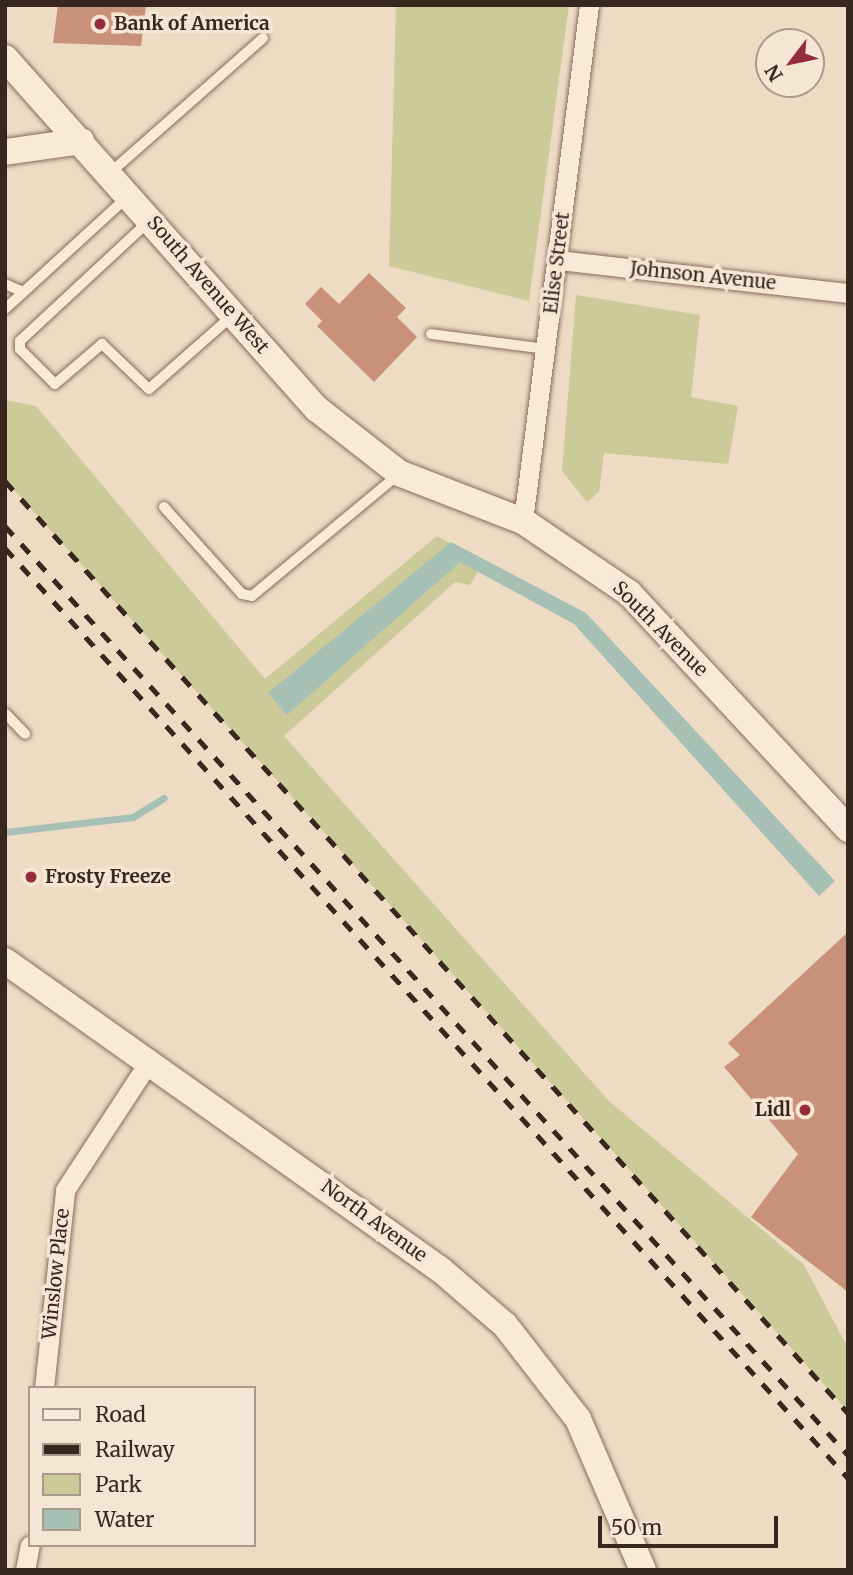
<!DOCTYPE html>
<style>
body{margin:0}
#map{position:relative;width:853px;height:1575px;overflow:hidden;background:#eddbc4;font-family:Merriweather,serif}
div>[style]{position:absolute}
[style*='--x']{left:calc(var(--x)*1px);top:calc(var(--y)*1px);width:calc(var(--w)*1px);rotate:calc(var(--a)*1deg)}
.green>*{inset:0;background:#cbca98}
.water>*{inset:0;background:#a6c0b5}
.stream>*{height:7px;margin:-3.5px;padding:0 3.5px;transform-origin:3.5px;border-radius:3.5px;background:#a6c0b5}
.building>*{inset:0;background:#ca917a}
.roads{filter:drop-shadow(0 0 2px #876c5b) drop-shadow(0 0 2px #876c5b)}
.service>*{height:10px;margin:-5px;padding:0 5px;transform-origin:5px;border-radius:5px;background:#f8ead7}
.minor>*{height:19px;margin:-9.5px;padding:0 9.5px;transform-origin:9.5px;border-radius:9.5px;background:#f8ead7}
.secondary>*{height:26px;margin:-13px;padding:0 13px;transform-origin:13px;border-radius:13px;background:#f8ead7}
.rail>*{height:5px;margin-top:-2.5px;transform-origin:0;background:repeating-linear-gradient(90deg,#38271e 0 12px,transparent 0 24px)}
.dots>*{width:19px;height:19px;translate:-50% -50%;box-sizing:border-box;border:4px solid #f5e6d3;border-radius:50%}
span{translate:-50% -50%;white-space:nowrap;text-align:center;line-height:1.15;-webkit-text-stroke:7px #f5e6d3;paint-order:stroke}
.poi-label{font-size:19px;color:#38271e;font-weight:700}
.left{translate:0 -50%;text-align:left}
.right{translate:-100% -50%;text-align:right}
.street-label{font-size:19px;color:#38271e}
.frame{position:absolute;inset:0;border:7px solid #38271e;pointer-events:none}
.legend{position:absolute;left:28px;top:1386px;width:228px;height:161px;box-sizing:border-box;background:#f5e6d3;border:2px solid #a99a8b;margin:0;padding:9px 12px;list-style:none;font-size:21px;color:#38271e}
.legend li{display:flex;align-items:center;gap:14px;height:35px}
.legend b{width:35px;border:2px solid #a99a8b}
.north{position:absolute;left:755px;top:28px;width:70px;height:70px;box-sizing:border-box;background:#f5e6d3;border:2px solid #a99a8b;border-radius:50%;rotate:238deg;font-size:19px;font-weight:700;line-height:28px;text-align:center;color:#38271e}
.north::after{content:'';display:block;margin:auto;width:24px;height:32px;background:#952c3b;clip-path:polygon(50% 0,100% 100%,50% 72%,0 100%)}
.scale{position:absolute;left:598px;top:1516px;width:180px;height:32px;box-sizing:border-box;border:4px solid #38271e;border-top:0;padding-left:9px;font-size:21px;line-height:24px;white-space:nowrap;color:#38271e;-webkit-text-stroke:5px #f5e6d3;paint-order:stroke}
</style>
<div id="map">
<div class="green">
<i style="clip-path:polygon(396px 5px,569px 5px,529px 301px,389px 266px)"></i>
<i style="clip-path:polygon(576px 295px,700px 315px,691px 397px,738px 406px,728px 464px,604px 453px,599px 492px,587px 502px,562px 471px)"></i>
<i style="clip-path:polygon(5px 400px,36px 406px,265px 679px,437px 536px,484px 561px,470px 585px,455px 582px,284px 736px,609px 1101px,804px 1265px,848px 1348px,848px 1411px,5px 480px)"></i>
</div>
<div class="water">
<i style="clip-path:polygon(451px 542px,586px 613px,835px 881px,819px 896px,574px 624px,460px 562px,287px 715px,268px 693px)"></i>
</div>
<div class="stream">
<i style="--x:5;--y:832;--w:129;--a:-6.7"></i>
<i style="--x:133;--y:817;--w:36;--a:-32"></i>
</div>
<div class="building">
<i style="clip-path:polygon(58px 5px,146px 5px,141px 46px,53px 43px)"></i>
<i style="clip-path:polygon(369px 273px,406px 308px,397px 317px,417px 337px,374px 382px,317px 326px,322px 321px,305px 304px,321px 287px,339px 304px)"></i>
<i style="clip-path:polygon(848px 932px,848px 1292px,751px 1217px,798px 1154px,724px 1067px,740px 1055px,728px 1043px)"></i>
</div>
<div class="roads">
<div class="service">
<i style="--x:110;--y:173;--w:204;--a:-41.4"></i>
<i style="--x:148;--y:222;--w:175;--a:137.1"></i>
<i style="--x:20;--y:341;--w:8;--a:90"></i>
<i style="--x:20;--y:349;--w:49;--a:45"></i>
<i style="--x:55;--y:384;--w:62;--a:-40.4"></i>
<i style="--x:102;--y:344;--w:65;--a:43.8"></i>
<i style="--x:149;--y:389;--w:112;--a:-41.4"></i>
<i style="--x:5;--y:284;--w:20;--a:24"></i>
<i style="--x:5;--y:309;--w:164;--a:-42.5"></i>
<i style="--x:431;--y:334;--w:117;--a:7.4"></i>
<i style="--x:164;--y:507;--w:117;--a:48.1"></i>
<i style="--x:242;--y:594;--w:10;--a:11"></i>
<i style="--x:252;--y:596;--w:191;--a:-39.7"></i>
<i style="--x:5;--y:713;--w:29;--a:46"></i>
</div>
<div class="minor">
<i style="--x:558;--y:260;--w:292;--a:6.5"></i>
<i style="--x:523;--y:521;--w:520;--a:-82.71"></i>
<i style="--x:44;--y:1388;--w:199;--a:-83.9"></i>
<i style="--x:65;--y:1190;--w:155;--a:-56.8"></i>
<i style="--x:25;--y:1570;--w:25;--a:-79"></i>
</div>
<div class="secondary">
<i style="--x:5;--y:58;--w:470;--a:48.4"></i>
<i style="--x:317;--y:409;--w:104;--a:38"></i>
<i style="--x:399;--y:473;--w:133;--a:21.2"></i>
<i style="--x:523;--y:521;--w:128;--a:34.2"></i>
<i style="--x:629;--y:593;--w:322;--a:47.1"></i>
<i style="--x:5;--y:152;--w:77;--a:-8.2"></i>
<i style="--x:5;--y:961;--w:534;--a:35.33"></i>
<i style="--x:441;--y:1270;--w:84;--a:40.7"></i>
<i style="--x:505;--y:1325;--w:119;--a:52.2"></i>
<i style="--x:578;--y:1419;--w:164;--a:66.7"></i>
</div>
</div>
<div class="rail">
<i style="--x:5;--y:481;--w:1257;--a:47.87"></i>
<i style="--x:5;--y:526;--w:1254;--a:47.78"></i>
<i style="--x:5;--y:548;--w:1255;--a:47.81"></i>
</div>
<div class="dots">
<i style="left:100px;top:24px;background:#952c3b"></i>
<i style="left:31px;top:877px;background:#952c3b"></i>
<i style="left:805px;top:1110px;background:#952c3b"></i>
</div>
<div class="poi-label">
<span class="left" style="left:114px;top:24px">Bank of America</span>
<span class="left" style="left:45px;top:877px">Frosty Freeze</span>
<span class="right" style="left:791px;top:1110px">Lidl</span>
</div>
<div class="street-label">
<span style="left:557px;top:263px;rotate:-83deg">Elise Street</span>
<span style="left:703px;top:276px;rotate:6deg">Johnson Avenue</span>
<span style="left:208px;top:285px;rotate:49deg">South Avenue West</span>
<span style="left:660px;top:629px;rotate:45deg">South Avenue</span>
<span style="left:374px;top:1221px;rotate:36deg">North Avenue</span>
<span style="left:56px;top:1274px;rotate:-84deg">Winslow Place</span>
</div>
<div class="frame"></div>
<ul class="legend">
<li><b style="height:9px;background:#f8ead7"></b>Road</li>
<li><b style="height:9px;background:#38271e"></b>Railway</li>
<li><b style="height:19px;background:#cbca98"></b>Park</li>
<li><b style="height:19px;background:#a6c0b5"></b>Water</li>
</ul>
<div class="north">N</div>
<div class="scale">50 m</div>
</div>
